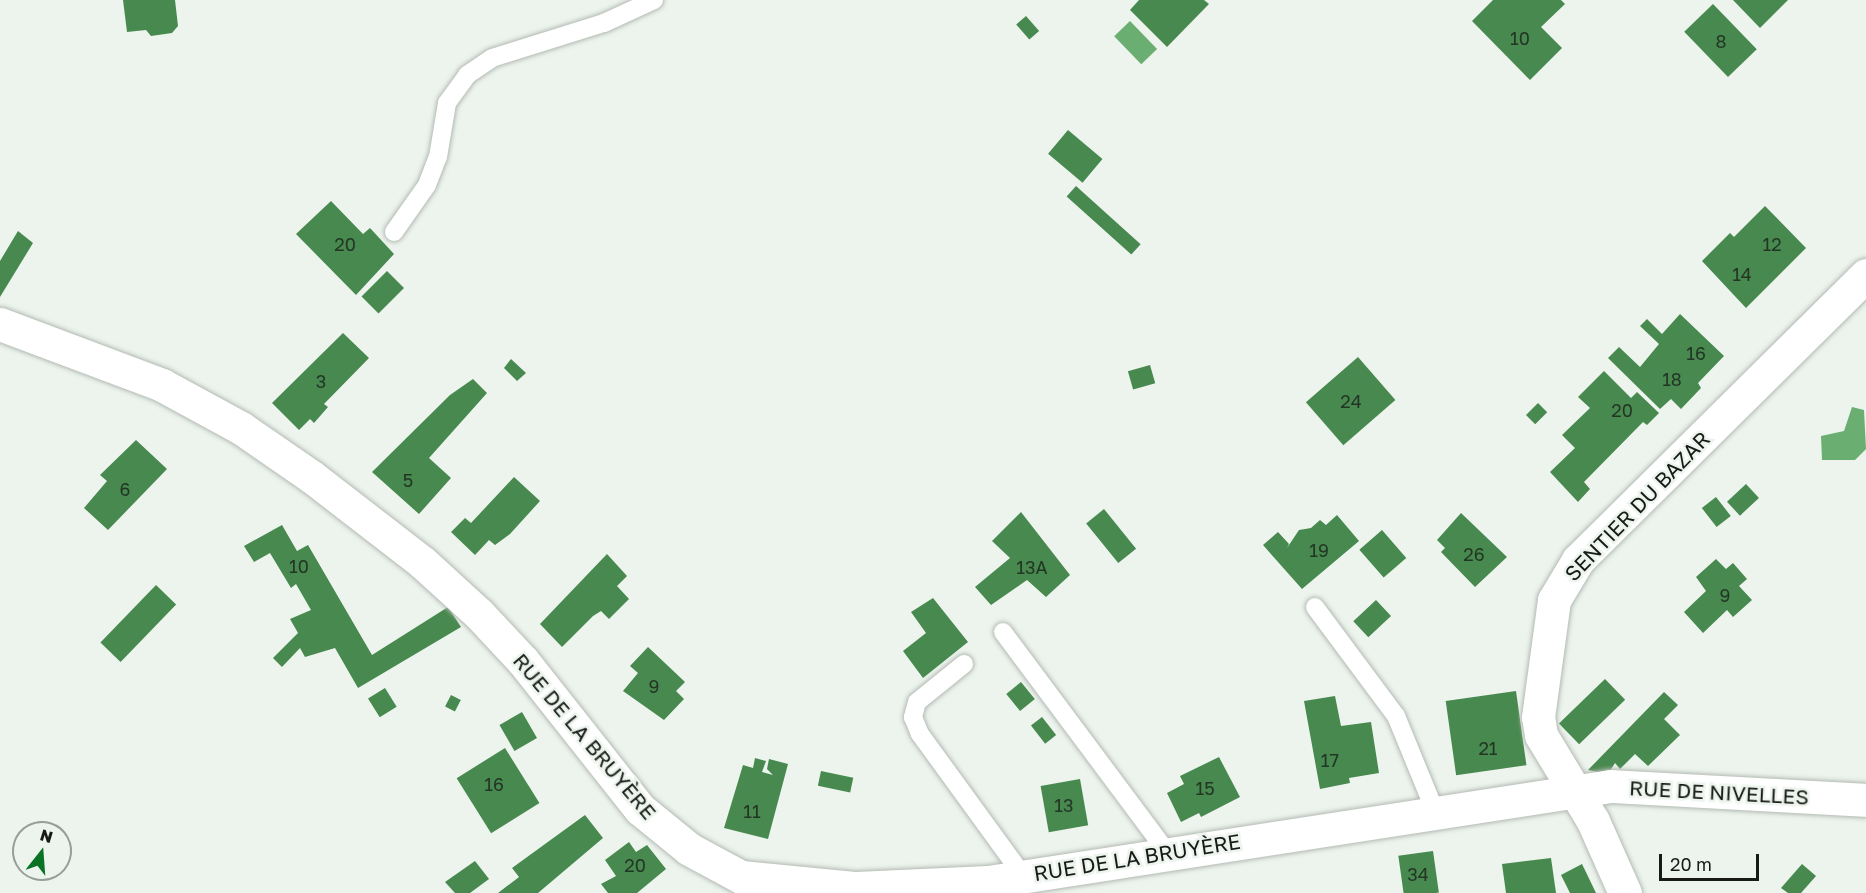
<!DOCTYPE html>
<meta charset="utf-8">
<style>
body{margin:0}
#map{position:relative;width:1866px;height:893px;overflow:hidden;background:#ecf4ed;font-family:"Golos Text",sans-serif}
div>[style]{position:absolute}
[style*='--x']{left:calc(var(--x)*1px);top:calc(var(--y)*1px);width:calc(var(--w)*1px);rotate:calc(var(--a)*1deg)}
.water>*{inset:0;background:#6bae71;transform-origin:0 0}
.building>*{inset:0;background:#47894e;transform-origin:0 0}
.roads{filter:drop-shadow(0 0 2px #b3bab3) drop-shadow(0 0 2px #b3bab3)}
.lane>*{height:18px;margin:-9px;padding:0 9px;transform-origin:9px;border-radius:9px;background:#fff}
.street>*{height:33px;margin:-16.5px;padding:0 16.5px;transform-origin:16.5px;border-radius:16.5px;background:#fff}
span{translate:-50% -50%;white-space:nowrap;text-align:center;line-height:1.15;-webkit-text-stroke:5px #ecf4ed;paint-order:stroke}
.number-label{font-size:18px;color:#233625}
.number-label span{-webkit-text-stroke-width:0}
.street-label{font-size:21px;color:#171a17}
.north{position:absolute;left:12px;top:821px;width:60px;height:60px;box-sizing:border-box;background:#ecf4ed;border:2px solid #979d97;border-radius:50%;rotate:17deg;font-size:16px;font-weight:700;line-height:24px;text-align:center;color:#171a17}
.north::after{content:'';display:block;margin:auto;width:21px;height:27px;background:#087325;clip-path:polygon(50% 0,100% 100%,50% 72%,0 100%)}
.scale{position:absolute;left:1659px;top:854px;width:100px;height:27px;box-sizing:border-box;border:3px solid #171a17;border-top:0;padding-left:8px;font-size:18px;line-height:21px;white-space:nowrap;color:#171a17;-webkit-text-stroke:4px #ecf4ed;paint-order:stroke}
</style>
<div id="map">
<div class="water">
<i style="left:1130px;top:21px;width:39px;height:22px;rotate:46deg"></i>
<i style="clip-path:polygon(1852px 407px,1864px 410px,1866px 449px,1855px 460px,1822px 460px,1821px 436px,1844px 431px)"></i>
</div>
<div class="building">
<i style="clip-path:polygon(123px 0,175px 0,178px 26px,172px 33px,151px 36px,146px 30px,127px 32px)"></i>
<i style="clip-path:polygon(1139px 0,1204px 0,1209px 4px,1167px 47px,1130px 10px)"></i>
<i style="clip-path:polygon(1493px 0,1561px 0,1565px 4px,1541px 27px,1562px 48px,1530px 80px,1472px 21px)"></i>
<i style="clip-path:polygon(1733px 0,1788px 0,1760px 28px)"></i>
<i style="left:1713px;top:4px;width:63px;height:40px;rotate:46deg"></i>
<i style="left:1026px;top:16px;width:20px;height:13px;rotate:49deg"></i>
<i style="left:1068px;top:130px;width:45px;height:31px;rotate:40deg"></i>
<i style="left:1076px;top:186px;width:87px;height:14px;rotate:42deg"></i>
<i style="clip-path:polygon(331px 201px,363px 234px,370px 228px,394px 254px,356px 295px,296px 234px)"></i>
<i style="clip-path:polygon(1765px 206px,1806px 248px,1746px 308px,1702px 261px,1730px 233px,1734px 237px)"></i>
<i style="clip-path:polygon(18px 231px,33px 243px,0 297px,0 261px)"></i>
<i style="left:387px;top:271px;width:24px;height:36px;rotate:45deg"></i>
<i style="clip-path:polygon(1680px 314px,1724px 356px,1698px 383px,1701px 388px,1681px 409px,1671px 399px,1660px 409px,1608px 358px,1619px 347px,1640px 367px,1659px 344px,1640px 326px,1647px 319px,1662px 334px)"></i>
<i style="clip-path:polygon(343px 333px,369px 358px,324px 404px,328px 407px,314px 423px,310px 419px,299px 430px,272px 403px)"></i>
<i style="left:1358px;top:357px;width:57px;height:69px;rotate:49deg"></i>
<i style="clip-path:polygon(511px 359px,526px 373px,517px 381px,504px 368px)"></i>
<i style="left:1150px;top:365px;width:19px;height:23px;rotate:74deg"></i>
<i style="clip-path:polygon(1604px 371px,1631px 398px,1637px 392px,1659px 413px,1647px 425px,1643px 422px,1584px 482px,1590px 489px,1578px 502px,1550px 472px,1575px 448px,1562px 435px,1590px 408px,1578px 397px)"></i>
<i style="clip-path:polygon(473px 379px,487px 393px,429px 458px,451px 478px,419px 514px,372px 472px,450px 395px)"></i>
<i style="left:1538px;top:403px;width:13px;height:17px;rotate:45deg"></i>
<i style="clip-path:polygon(136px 440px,167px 469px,108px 530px,84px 508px,107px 481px,100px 475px)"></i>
<i style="clip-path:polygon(514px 477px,540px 501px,510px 534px,495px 545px,489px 540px,475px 555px,451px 532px,465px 518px,471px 523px)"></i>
<i style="left:1746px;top:484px;width:19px;height:26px;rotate:47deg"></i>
<i style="left:1716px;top:497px;width:24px;height:18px;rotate:52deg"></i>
<i style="left:1104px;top:509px;width:51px;height:23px;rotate:51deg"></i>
<i style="clip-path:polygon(1021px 512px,1070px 575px,1046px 597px,1027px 580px,991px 605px,975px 587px,1010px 558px,992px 541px)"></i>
<i style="clip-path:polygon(1461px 513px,1507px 557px,1475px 587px,1441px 552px,1445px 548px,1437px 540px)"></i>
<i style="clip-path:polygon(1337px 515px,1359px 541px,1302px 589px,1263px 545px,1278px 532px,1289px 544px,1287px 548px,1299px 530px,1311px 528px,1320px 520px,1326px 525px)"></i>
<i style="clip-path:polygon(282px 525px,297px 551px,308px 545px,372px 655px,448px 607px,461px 627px,358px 688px,335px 648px,305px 657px,300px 648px,282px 667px,273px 658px,298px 633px,290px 619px,311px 610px,296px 584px,291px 588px,270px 553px,254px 562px,244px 546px)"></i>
<i style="left:1382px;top:530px;width:37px;height:30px;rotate:49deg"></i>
<i style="clip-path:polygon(607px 554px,627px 576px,617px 586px,629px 599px,609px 619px,601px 611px,593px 616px,562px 647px,540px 624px)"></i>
<i style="clip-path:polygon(1716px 559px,1726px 569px,1733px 563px,1747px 579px,1739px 586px,1752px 600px,1733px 617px,1727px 610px,1703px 633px,1684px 612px,1706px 591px,1696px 577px)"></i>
<i style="left:156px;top:585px;width:28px;height:80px;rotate:44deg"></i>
<i style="clip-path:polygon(933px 598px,968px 642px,923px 678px,903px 651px,926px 633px,911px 612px)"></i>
<i style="left:1376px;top:600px;width:22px;height:31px;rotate:47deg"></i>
<i style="clip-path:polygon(648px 647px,685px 682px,676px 691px,684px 699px,664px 720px,623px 691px,638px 673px,630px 666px)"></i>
<i style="left:1605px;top:679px;width:29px;height:64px;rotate:46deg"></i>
<i style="left:1021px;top:682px;width:22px;height:19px;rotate:51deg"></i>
<i style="left:385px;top:688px;width:22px;height:20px;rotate:58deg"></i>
<i style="left:1516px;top:691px;width:75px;height:71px;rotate:82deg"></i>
<i style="clip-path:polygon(1664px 692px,1678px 705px,1664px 719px,1680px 735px,1648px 766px,1635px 754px,1620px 769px,1615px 763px,1608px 774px,1588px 770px)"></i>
<i style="left:451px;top:695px;width:11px;height:13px;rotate:27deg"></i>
<i style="clip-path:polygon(1335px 696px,1341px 726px,1371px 722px,1379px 773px,1349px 778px,1350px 783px,1320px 789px,1304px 701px)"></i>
<i style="left:522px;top:712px;width:30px;height:26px;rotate:60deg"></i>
<i style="left:1042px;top:717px;width:23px;height:14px;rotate:52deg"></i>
<i style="left:505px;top:748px;width:65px;height:57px;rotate:58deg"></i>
<i style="clip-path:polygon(1219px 757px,1240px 797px,1201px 817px,1199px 813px,1181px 822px,1167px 793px,1184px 784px,1180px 776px)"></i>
<i style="clip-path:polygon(755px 758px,766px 761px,762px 772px,773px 775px,767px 769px,769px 759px,788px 764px,768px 839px,724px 828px,743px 765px,753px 768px)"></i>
<i style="left:821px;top:771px;width:33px;height:15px;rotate:12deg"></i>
<i style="left:1080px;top:779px;width:47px;height:40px;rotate:80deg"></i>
<i style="clip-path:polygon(585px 815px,603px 838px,538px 893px,498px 893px,519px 877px,512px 868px)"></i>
<i style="clip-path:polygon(629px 842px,636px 852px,647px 845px,666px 869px,637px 893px,608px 893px,601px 884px,616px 876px,605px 860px)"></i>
<i style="left:1433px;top:851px;width:42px;height:35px;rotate:82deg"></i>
<i style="clip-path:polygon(1551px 858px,1556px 893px,1506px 893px,1502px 864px)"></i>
<i style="clip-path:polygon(475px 861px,489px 879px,470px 893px,455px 893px,445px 882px)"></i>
<i style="clip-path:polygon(1582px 864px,1596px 893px,1570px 893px,1561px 875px)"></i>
<i style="clip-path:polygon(1802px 864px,1816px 876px,1801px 893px,1788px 893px,1781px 888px)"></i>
</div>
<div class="roads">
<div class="lane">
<i style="--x:394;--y:232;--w:57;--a:-54.9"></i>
<i style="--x:427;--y:185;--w:30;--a:-69"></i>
<i style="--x:438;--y:157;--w:55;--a:-80.5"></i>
<i style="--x:447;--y:103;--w:34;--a:-54"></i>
<i style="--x:467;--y:75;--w:30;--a:-34"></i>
<i style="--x:492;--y:58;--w:117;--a:-17.4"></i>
<i style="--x:604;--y:23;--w:55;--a:-24.7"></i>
<i style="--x:1315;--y:607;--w:136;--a:53.4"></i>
<i style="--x:1396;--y:716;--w:103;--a:67.7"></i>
<i style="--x:1003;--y:632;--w:273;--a:53.3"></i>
<i style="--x:964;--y:664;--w:60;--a:141"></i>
<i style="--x:917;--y:702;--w:16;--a:105"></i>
<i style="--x:913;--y:717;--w:18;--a:68"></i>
<i style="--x:920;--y:734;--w:175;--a:54"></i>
</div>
<div class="street">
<i style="--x:0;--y:324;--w:173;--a:20.6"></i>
<i style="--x:162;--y:385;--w:90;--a:28.6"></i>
<i style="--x:241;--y:428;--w:86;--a:34.6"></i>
<i style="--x:312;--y:477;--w:139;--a:37.7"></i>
<i style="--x:422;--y:562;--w:77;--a:42.4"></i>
<i style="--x:479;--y:614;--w:64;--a:46.9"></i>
<i style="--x:523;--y:661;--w:189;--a:51.7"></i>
<i style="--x:640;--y:809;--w:63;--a:39.2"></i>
<i style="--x:689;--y:849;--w:59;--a:28.3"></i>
<i style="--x:741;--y:877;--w:116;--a:5.5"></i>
<i style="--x:856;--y:888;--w:132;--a:-2.6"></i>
<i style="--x:988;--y:882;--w:630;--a:-8.76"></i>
<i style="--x:1611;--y:786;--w:255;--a:3.1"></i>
<i style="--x:1625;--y:893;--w:79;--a:-114"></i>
<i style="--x:1593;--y:821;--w:100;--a:-121.2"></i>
<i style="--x:1541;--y:735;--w:18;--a:-99"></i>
<i style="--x:1538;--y:717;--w:118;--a:-82.2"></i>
<i style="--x:1554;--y:600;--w:47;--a:-59"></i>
<i style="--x:1578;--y:560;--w:405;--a:-44.7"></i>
</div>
</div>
<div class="number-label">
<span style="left:1520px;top:38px">10</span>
<span style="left:1721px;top:41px">8</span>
<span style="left:345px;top:244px">20</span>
<span style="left:1772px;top:244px">12</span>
<span style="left:1742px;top:274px">14</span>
<span style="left:1696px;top:353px">16</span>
<span style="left:1672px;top:379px">18</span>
<span style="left:321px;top:381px">3</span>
<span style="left:1351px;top:401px">24</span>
<span style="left:1622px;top:410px">20</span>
<span style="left:408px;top:480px">5</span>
<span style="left:125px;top:489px">6</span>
<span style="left:1319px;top:550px">19</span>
<span style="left:1474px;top:554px">26</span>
<span style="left:299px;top:566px">10</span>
<span style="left:1032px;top:567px">13A</span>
<span style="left:1725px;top:595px">9</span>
<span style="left:654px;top:686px">9</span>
<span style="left:1488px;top:748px">21</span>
<span style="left:1330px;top:760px">17</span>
<span style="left:494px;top:784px">16</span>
<span style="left:1205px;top:788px">15</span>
<span style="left:1064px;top:805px">13</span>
<span style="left:752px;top:811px">11</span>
<span style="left:635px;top:865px">20</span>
<span style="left:1418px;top:874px">34</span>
</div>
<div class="street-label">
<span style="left:1637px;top:506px;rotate:-46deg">SENTIER DU BAZAR</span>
<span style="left:585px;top:736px;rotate:50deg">RUE DE LA BRUYÈRE</span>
<span style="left:1719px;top:792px;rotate:3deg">RUE DE NIVELLES</span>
<span style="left:1137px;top:857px;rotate:-9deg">RUE DE LA BRUYÈRE</span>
</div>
<div class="north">N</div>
<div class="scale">20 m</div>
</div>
